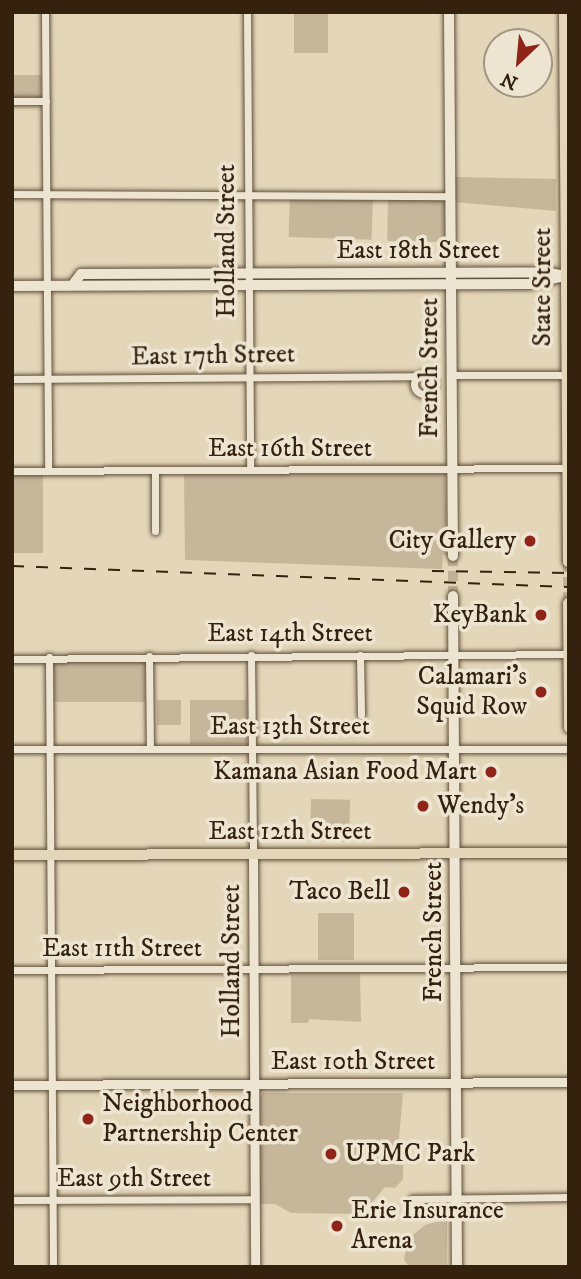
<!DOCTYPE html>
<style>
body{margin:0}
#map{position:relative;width:581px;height:1279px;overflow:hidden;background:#e4d6b8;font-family:"IM FELL DW Pica",serif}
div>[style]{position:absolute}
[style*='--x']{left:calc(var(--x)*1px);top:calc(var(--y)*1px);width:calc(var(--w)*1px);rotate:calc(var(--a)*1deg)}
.green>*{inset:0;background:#c6b79b;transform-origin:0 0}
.secondary-tunnel>*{height:10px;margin-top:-5px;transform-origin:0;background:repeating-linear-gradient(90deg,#c1b296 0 10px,transparent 0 15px)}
.primary-tunnel>*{height:10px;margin-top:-5px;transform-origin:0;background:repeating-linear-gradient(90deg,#c1b296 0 10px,transparent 0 15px)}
.roads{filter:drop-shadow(0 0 2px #604f39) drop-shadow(0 0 2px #604f39)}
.minor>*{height:7px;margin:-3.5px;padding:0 3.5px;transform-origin:3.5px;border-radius:3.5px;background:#ede4d1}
.minor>.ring{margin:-3.5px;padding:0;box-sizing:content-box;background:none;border:7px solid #ede4d1;border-radius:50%}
.tertiary>*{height:9px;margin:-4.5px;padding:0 4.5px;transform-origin:4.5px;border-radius:4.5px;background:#ede4d1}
.secondary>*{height:10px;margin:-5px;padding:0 5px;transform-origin:5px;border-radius:5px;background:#ede4d1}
.primary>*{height:10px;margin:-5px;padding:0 5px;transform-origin:5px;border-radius:5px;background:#e4d6b8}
.rail>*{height:2px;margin-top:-1px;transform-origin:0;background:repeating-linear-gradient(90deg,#34220f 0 12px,transparent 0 24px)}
.dots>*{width:19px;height:19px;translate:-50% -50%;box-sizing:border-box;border:4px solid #ede4d1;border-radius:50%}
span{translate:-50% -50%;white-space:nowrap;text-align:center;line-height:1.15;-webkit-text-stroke:7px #ede4d1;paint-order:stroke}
.street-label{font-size:26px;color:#34220f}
.poi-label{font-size:26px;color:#34220f}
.right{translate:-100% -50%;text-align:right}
.left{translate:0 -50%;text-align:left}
.frame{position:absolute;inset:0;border:14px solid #34220f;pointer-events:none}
.north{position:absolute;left:483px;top:28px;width:70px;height:70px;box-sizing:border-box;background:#ede4d1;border:2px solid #a39683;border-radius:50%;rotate:206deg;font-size:19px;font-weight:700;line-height:28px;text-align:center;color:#34220f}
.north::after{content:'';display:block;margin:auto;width:24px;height:32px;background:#8f2418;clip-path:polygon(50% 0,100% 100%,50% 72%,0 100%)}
</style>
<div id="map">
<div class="green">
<i style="left:294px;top:12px;width:34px;height:41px"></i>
<i style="left:14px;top:75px;width:27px;height:22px"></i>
<i style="clip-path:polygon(454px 177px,556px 179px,556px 211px,454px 202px)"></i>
<i style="left:290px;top:195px;width:83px;height:42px;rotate:2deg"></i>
<i style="left:388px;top:197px;width:57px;height:44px;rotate:1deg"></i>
<i style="clip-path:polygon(184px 474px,445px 474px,447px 555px,443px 555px,442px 569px,185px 560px)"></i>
<i style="left:12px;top:475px;width:31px;height:78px"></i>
<i style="left:53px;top:661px;width:92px;height:41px"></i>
<i style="left:157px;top:700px;width:24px;height:25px"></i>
<i style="left:190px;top:700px;width:57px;height:44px"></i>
<i style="left:311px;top:799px;width:39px;height:42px;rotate:1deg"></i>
<i style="left:354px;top:913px;width:47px;height:36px;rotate:90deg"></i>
<i style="clip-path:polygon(291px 973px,360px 973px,361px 1022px,309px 1019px,308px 1023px,291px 1023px)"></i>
<i style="clip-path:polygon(263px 1093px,403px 1093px,398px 1150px,403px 1150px,403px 1179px,395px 1188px,385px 1187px,362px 1214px,291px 1213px,275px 1204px,260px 1204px,258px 1100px)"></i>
<i style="clip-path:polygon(447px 1219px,447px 1267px,409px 1267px,404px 1259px,408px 1239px,425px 1225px)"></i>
</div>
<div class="secondary-tunnel">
<i style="--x:453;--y:556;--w:40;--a:90"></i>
</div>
<div class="primary-tunnel">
<i style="--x:568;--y:562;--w:41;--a:90"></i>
</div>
<div class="roads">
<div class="minor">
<i style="--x:45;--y:12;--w:459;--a:89.6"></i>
<i style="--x:247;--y:12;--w:458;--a:89.6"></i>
<i style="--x:12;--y:101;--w:34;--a:0"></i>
<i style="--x:12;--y:194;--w:438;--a:0.3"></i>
<i class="ring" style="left:414px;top:374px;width:13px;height:13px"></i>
<i style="--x:451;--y:375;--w:115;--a:0"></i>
<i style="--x:12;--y:379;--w:402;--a:-0.4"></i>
<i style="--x:12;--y:471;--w:555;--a:-0.31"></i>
<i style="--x:155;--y:531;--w:61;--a:-90"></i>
<i style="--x:251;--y:655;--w:200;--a:89.4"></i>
<i style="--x:360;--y:655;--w:60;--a:89"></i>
<i style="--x:149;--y:656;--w:93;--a:89.4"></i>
<i style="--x:49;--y:657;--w:610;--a:89.62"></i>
<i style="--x:12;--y:659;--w:557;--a:-0.51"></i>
<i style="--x:12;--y:749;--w:557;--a:0"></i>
<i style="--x:12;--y:970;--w:557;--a:-0.31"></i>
<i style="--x:412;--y:1199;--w:157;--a:-0.7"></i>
<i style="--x:12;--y:1200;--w:243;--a:-0.2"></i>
</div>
<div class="tertiary">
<i style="--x:253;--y:855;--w:412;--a:89.7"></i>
<i style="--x:12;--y:1085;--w:557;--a:-0.31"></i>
</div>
<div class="secondary">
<i style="--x:449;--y:12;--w:544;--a:89.58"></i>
<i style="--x:74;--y:283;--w:11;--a:-52"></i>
<i style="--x:81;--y:274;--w:464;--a:-0.2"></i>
<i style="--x:545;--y:272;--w:20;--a:11"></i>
<i style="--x:12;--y:286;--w:518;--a:-0.22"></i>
<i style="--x:530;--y:284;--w:37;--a:-13"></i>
<i style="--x:453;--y:596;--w:671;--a:89.66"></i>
</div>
<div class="primary">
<i style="--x:564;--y:12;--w:550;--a:89.58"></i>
<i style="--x:568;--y:603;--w:125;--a:89.5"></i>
<i style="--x:12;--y:855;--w:557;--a:-0.21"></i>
</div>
</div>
<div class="rail">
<i style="--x:12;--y:566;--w:557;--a:2.16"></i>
<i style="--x:432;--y:571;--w:137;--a:0.8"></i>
</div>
<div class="dots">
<i style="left:530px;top:541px;background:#8f2418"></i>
<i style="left:541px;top:615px;background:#8f2418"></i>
<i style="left:541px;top:692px;background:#8f2418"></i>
<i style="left:491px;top:772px;background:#8f2418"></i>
<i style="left:423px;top:806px;background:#8f2418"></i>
<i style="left:404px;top:892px;background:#8f2418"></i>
<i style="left:88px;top:1119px;background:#8f2418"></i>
<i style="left:331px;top:1154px;background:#8f2418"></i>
<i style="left:337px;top:1226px;background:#8f2418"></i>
</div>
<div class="street-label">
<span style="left:227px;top:241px;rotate:-90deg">Holland Street</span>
<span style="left:418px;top:251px">East 18th Street</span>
<span style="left:543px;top:287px;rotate:-90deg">State Street</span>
<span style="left:213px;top:356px;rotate:-1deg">East 17th Street</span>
<span style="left:430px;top:368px;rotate:-90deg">French Street</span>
<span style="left:290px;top:449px">East 16th Street</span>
<span style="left:290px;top:634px">East 14th Street</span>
<span style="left:290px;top:727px">East 13th Street</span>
<span style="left:290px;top:832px">East 12th Street</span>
<span style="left:434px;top:932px;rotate:-90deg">French Street</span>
<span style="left:122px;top:949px">East 11th Street</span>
<span style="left:232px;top:961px;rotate:-90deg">Holland Street</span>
<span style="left:353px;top:1062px">East 10th Street</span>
<span style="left:134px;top:1179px">East 9th Street</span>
</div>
<div class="poi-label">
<span class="right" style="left:516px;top:541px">City Gallery</span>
<span class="right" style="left:527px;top:615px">KeyBank</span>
<span class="right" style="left:527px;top:692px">Calamari's<br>Squid Row</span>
<span class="right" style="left:477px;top:772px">Kamana Asian Food Mart</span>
<span class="left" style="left:437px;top:806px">Wendy's</span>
<span class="right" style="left:390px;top:892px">Taco Bell</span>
<span class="left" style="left:102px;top:1119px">Neighborhood<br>Partnership Center</span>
<span class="left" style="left:345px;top:1154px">UPMC Park</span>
<span class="left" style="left:351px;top:1226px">Erie Insurance<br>Arena</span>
</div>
<div class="frame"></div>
<div class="north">N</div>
</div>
